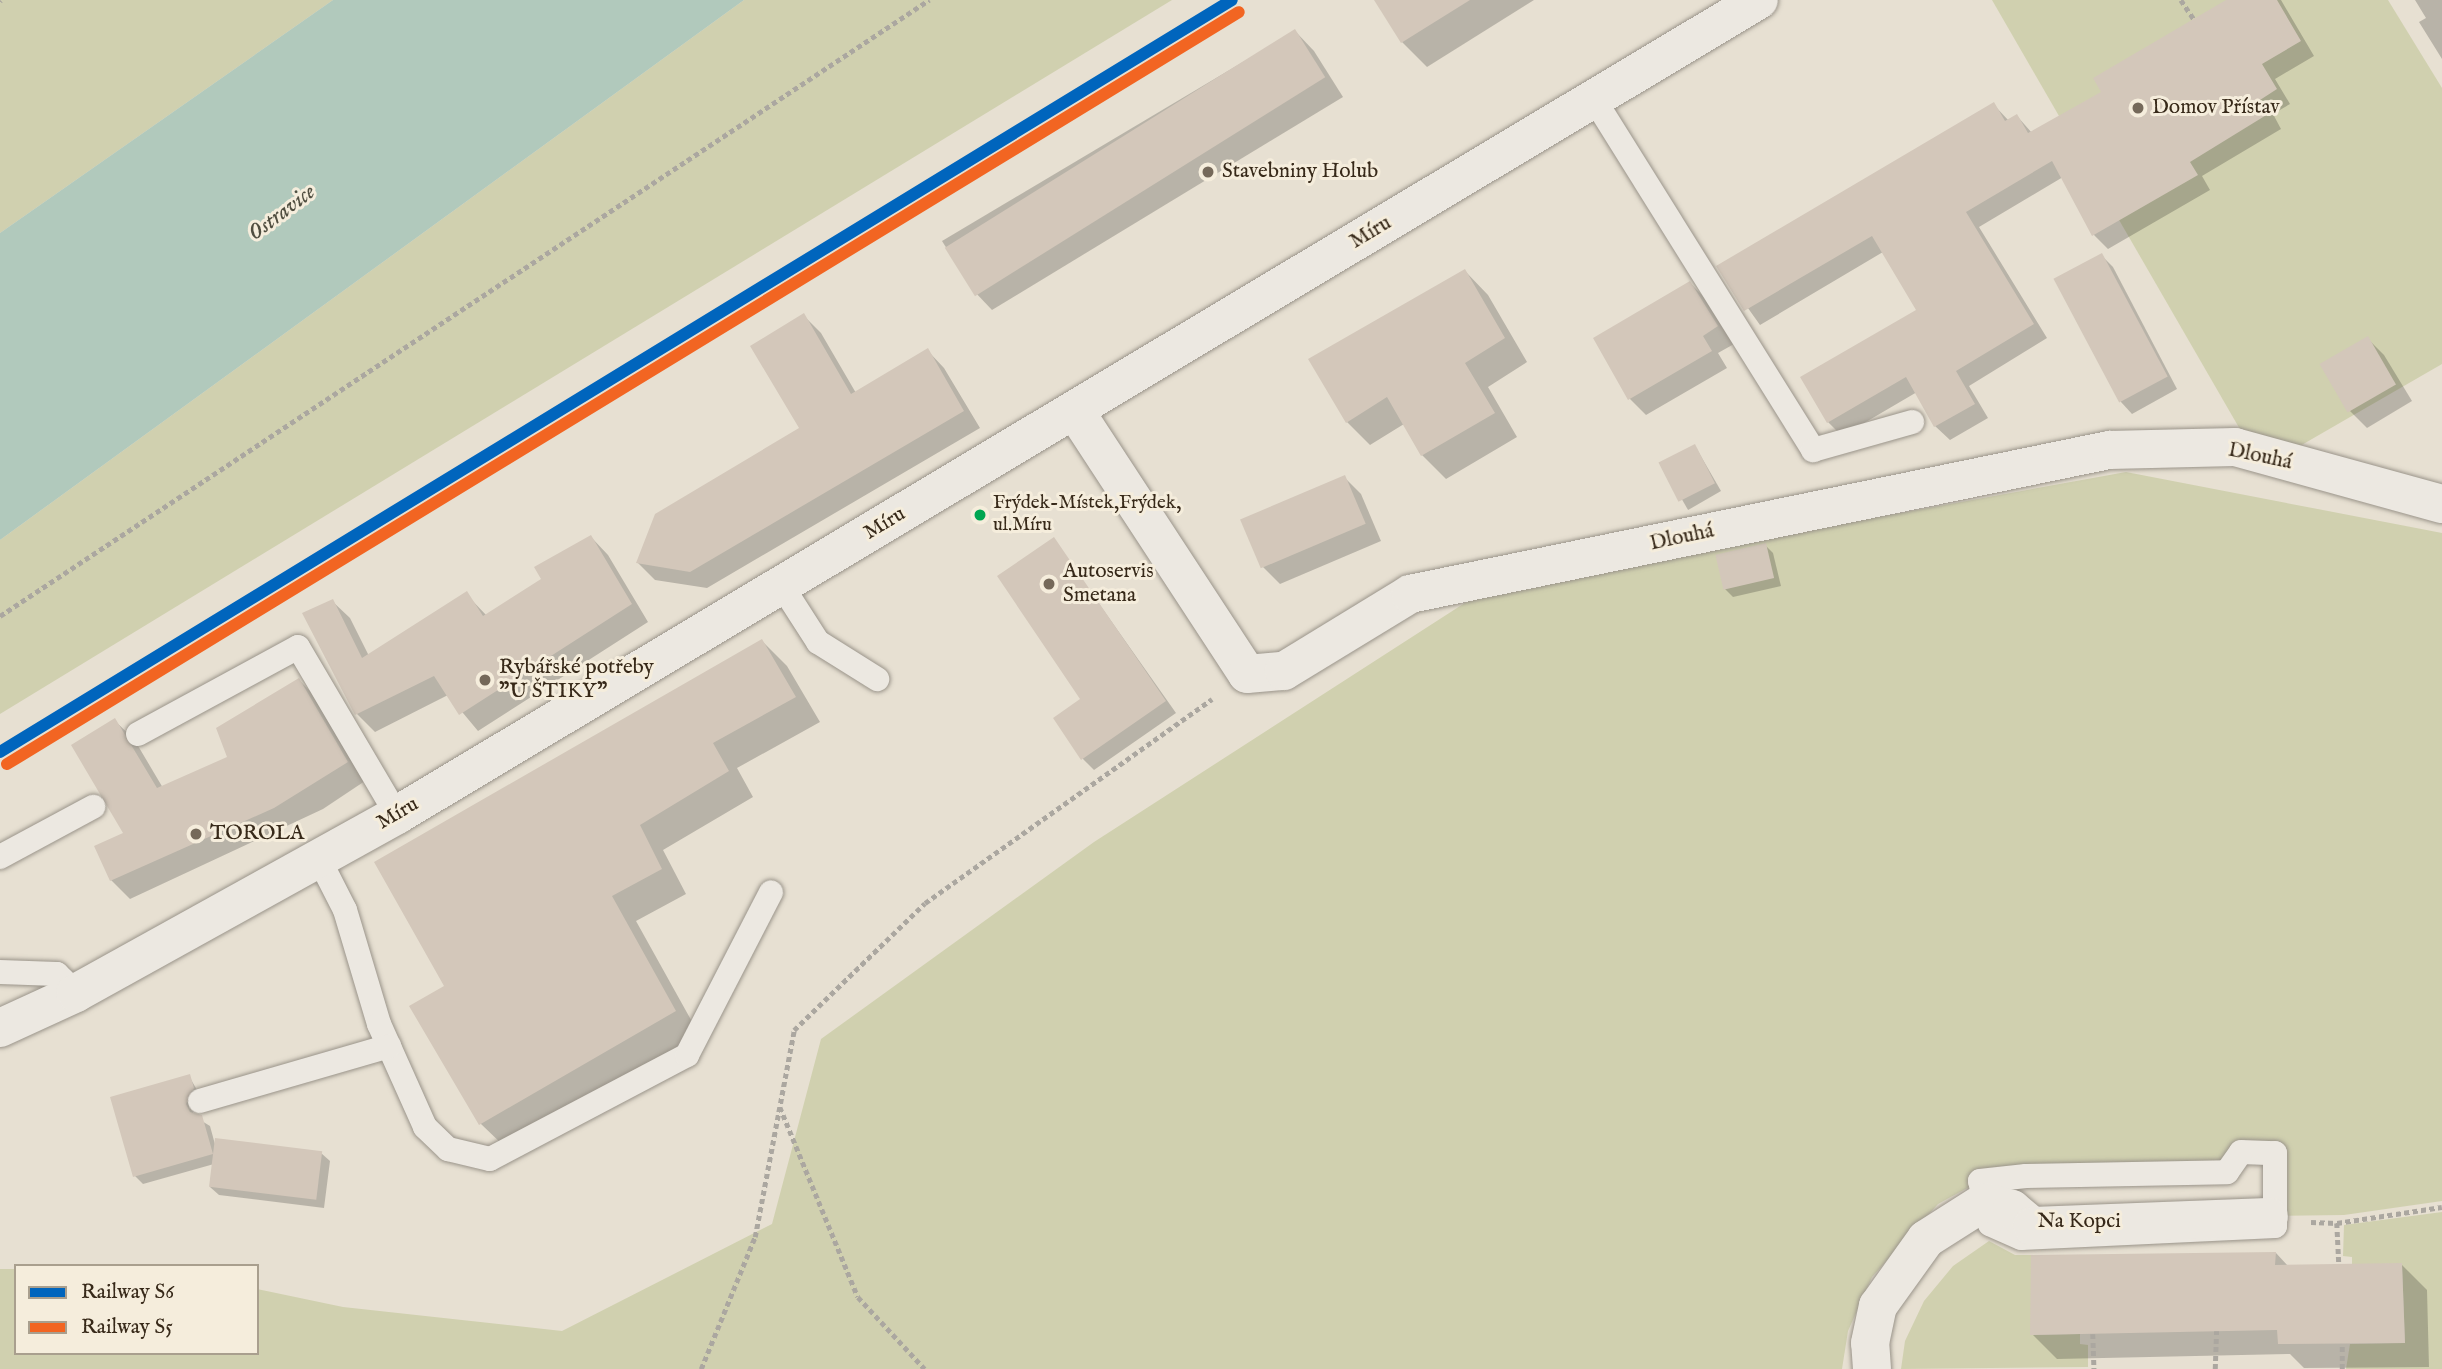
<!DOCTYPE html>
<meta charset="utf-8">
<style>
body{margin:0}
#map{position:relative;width:2442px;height:1369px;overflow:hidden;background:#e7e0d2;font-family:"IM FELL English",serif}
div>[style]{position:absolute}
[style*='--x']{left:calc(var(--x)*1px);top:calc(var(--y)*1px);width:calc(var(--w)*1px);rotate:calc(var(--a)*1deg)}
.green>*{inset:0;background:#d0d0af}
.water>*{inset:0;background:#b1c9bc}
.shadow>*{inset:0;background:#0003;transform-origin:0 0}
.building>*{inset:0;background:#d3c7ba;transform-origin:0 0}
.path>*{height:4.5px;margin-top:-2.25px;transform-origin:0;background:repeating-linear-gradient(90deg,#aba7a0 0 5px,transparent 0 8.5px)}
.roads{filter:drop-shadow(0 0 2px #9a948a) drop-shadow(0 0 2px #9a948a)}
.lane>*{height:24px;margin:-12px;padding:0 12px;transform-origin:12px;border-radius:12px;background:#ece8e1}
.street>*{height:38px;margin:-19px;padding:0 19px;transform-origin:19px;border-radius:19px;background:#ece8e1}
.rail-1>*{height:12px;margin:-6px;padding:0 6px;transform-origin:6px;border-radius:6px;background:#0065bd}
.rail-2>*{height:12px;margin:-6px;padding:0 6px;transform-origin:6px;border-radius:6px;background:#f26522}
.dots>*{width:19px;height:19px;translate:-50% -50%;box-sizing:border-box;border:4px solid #f5eddc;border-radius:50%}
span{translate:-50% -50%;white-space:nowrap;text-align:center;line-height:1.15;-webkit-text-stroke:6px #f5eddc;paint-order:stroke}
.bus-label{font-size:19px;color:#372919}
.left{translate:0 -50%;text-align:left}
.poi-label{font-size:21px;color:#372919}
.street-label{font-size:21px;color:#372919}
.water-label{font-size:23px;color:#504e40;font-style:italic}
.legend{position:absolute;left:14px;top:1264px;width:245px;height:91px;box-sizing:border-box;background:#f5eddc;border:2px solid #a99f8e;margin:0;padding:9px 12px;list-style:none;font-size:21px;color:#372919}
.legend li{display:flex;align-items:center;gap:14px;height:35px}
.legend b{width:35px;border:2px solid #a99f8e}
</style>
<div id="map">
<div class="green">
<i style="clip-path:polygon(0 0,333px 0,0 233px)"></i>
<i style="clip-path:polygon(744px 0,1172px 0,0 714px,0 540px)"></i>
<i style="clip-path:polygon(1992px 0,2388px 0,2442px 88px,2442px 364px,2286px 454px,2245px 438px)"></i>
<i style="clip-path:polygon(2126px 472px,2442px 533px,2442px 1201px,2344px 1215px,2275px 1216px,2275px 1153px,2227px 1172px,1980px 1181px,1938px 1204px,1872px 1277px,1848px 1331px,1842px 1369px,0 1369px,0 1269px,16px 1269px,16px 1353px,257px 1353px,257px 1289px,343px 1307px,562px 1331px,772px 1224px,821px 1039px,1094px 842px,1488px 588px)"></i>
<i style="clip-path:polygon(2442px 1212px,2442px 1369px,2346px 1369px,2350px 1344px,2405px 1343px,2402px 1264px,2352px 1264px,2352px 1257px,2343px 1256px,2344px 1225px)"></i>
<i style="clip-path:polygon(1989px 1241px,2015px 1255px,2031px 1255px,2031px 1335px,2080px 1334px,2080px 1344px,2088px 1345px,2088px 1367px,1901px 1369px,1905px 1341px,1924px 1301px,1953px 1266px)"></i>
</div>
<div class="water">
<i style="clip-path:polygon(333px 0,744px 0,0 540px,0 233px)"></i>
</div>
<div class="shadow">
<i style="clip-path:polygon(1376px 0,1534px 0,1427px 67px,1402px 42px)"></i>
<i style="clip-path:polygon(2229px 0,2281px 0,2314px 56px,2275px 79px,2290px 104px,2273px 114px,2281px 129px,2202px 176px,2210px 190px,2108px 249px,2094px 235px,2063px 177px,1979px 227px,2047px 338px,1969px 386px,1988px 418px,1950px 440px,1935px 426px,1917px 392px,1842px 436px,1828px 422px,1918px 310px,1883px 252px,1760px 325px,1718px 266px,1994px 105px,2009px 121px,2017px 116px,2032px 133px,2103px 93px)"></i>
<i style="clip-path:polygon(2415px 0,2442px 0,2442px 59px,2419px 22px,2426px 18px)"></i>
<i style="clip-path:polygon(1295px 31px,1314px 51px,1343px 97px,992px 310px,973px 290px,942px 241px)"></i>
<i style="clip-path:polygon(2101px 255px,2113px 267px,2177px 389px,2132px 414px,2121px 402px)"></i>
<i style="clip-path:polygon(1465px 271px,1488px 295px,1527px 362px,1488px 387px,1517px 437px,1446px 479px,1422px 455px,1404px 424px,1370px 445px,1347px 422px)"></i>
<i style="clip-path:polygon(1690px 283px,1707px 300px,1734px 344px,1718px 353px,1727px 368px,1646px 415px,1629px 398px)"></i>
<i style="clip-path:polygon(804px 316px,821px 333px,856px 393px,928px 351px,944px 368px,980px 428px,707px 588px,655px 580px,638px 563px,801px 429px)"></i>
<i style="clip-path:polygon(2367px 338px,2384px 355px,2412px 401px,2367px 428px,2350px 411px)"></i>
<i style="left:1695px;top:446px;width:52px;height:38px;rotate:60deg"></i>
<i style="clip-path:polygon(1344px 477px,1361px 494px,1381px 541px,1280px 584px,1263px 567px)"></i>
<i style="clip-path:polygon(591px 537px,608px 555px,648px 622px,478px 731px,448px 695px,375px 732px,357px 714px,304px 614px,332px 601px,350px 618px,369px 656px,466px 594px,487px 616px,544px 580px)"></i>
<i style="clip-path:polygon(1054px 540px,1176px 713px,1094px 770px,1083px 759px,1082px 699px)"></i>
<i style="clip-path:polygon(1765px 545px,1773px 553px,1781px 586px,1733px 597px,1725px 589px)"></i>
<i style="clip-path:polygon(762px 641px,787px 666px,820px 722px,737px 768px,753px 797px,663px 850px,686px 894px,636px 921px,700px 1036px,506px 1148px,481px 1124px,446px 986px)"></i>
<i style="clip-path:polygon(299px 680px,318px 699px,365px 781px,323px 809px,130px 899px,111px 880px,126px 834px,115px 721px,134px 739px,163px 788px,230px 758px)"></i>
<i style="clip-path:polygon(189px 1076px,201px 1097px,192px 1115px,210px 1126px,216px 1148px,321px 1153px,330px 1161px,324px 1208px,219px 1195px,210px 1187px,214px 1164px,143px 1184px,135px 1176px)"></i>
<i style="clip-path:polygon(2276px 1253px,2289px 1267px,2402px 1265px,2427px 1290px,2429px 1367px,2304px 1368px,2290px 1354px,2057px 1359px,2032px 1334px)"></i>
</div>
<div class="building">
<i style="clip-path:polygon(1374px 0,1470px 0,1401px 43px)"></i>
<i style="clip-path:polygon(2226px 0,2277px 0,2301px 41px,2262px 64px,2277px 89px,2260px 100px,2268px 114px,2190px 162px,2198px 175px,2092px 236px,2052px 161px,1966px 212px,2034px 324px,1956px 371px,1975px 404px,1934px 427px,1906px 377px,1827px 423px,1800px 377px,1916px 310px,1872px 236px,1744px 311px,1716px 266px,1994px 102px,2005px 121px,2017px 114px,2028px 133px,2101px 92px,2093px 78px)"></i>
<i style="left:1295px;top:29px;width:57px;height:413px;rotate:58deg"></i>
<i style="left:2102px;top:253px;width:140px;height:55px;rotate:62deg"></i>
<i style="clip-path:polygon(1465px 269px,1505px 338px,1465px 363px,1495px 413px,1421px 456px,1387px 397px,1346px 423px,1308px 359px)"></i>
<i style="clip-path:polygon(1690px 281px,1718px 326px,1703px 336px,1712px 351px,1628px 400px,1593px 338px)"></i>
<i style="clip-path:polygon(804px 313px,851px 394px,928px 348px,964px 411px,690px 572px,636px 563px,655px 514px,799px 428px,750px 346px)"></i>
<i style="left:2368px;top:336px;width:56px;height:56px;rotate:60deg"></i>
<i style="left:1695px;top:444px;width:44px;height:41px;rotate:63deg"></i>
<i style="left:1345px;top:475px;width:53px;height:114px;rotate:67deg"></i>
<i style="clip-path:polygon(591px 535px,632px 604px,459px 715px,434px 676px,355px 715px,302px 613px,333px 599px,362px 658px,467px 591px,483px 616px,541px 579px,534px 567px)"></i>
<i style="clip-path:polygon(1054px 537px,1166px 701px,1081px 760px,1053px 718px,1080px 699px,997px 576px)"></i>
<i style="left:1766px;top:543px;width:36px;height:52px;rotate:77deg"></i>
<i style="clip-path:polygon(762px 639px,796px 697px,713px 743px,729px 771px,640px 825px,662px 869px,612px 896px,676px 1011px,479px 1125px,409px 1006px,444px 986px,374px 862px)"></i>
<i style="clip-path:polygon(299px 678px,348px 762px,274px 808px,110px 881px,94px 846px,123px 833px,71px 745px,115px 718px,157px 788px,227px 757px,216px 728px)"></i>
<i style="clip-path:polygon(190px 1074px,194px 1088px,186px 1104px,190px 1112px,202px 1115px,213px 1154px,133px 1177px,110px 1097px)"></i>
<i style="left:215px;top:1138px;width:108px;height:49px;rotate:7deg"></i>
<i style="clip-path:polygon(2276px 1252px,2275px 1265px,2402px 1263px,2405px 1343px,2278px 1344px,2277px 1330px,2030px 1335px,2031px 1255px)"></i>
</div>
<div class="path">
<i style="--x:2181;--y:0;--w:23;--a:56"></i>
<i style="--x:0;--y:1;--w:1;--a:-45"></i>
<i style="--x:0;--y:616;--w:1115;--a:-33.55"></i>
<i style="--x:780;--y:1107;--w:205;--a:67.7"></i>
<i style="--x:858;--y:1297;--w:98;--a:47.1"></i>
<i style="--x:2311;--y:1222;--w:26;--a:2"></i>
<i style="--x:2337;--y:1223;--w:106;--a:-8.7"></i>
<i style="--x:2337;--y:1223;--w:41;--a:87.2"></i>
<i style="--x:2093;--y:1334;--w:35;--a:88"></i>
<i style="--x:701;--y:1369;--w:143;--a:-67.8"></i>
<i style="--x:755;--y:1237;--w:211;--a:-79.3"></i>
<i style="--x:794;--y:1030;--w:182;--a:-44.1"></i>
<i style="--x:925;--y:903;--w:352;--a:-35.4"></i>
<i style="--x:2215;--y:1369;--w:38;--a:-88"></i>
<i style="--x:2342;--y:1369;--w:25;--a:-90"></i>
</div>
<div class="roads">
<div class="lane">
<i style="--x:1594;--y:99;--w:414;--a:58"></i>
<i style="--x:1813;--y:450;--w:103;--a:-15.8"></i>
<i style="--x:782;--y:586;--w:67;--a:57.3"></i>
<i style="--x:818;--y:642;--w:70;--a:32.1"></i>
<i style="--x:138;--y:734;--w:182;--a:-28.5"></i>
<i style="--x:298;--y:647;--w:195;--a:59.5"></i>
<i style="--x:0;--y:857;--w:106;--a:-28.3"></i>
<i style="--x:319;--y:859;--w:57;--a:63"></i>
<i style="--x:345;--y:910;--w:119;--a:73.4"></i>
<i style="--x:379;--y:1024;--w:113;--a:65.9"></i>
<i style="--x:425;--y:1127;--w:32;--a:44"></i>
<i style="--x:448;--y:1149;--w:43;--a:13.4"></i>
<i style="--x:490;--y:1159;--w:223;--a:-27.8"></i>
<i style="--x:687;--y:1055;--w:183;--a:-62.7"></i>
<i style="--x:0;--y:972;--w:57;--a:2"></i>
<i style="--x:57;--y:974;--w:27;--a:45"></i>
<i style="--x:200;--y:1101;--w:197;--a:-16.2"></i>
<i style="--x:2241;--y:1152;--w:34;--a:2"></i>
<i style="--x:2275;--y:1153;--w:73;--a:90"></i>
<i style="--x:2275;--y:1226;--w:254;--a:177.3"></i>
<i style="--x:2021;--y:1238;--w:34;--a:-156"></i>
<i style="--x:1990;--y:1224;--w:44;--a:-103.1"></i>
<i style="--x:1980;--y:1181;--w:46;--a:-6.2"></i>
<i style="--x:2026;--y:1176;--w:201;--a:-1.1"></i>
<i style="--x:2227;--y:1172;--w:24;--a:-55"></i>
</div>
<div class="street">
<i style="--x:1075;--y:411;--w:314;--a:56.8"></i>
<i style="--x:1247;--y:674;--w:37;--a:-5"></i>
<i style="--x:1284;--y:671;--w:148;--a:-31.4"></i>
<i style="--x:1410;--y:594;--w:714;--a:-11.64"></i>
<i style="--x:2109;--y:450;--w:126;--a:-1.4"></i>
<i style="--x:2235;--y:447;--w:215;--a:15.4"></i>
<i style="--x:0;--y:1028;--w:84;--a:-24.7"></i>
<i style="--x:76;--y:993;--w:367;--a:-29"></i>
<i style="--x:397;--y:815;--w:1587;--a:-30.9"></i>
<i style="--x:1872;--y:1369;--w:26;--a:-94"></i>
<i style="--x:1870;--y:1343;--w:38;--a:-78"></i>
<i style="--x:1878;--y:1306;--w:82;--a:-54.4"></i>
<i style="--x:1926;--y:1239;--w:69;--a:-32.5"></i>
<i style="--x:1984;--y:1202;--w:29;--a:14"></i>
<i style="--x:2012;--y:1209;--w:26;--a:40"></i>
<i style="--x:2032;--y:1226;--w:237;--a:-2.2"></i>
</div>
</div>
<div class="rail-1">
<i style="--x:0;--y:752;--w:1443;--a:-31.4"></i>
</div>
<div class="rail-2">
<i style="--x:7;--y:764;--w:1443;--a:-31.4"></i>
</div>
<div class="dots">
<i style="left:2138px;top:108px;background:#75695a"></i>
<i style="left:1208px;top:172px;background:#75695a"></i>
<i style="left:980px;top:515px;background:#00a651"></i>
<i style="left:1049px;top:584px;background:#75695a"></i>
<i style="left:485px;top:680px;background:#75695a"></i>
<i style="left:196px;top:834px;background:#75695a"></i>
</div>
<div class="bus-label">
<span class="left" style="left:993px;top:515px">Frýdek-Místek,Frýdek,<br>ul.Míru</span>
</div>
<div class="poi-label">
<span class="left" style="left:2152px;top:108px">Domov Přístav</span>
<span class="left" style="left:1222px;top:172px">Stavebniny Holub</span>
<span class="left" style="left:1063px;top:584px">Autoservis<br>Smetana</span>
<span class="left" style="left:499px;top:680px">Rybářské potřeby<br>"U ŠTIKY"</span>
<span class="left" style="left:210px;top:834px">TOROLA</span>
</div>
<div class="street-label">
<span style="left:1371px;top:233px;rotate:-31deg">Míru</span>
<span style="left:2260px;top:457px;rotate:12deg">Dlouhá</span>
<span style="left:885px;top:524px;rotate:-31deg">Míru</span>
<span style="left:1682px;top:538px;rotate:-12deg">Dlouhá</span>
<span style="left:398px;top:814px;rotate:-30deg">Míru</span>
<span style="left:2079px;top:1222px">Na Kopci</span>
</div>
<div class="water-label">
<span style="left:282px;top:213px;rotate:-37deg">Ostravice</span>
</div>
<ul class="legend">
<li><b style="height:9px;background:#0065bd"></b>Railway S6</li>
<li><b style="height:9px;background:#f26522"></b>Railway S5</li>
</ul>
</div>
